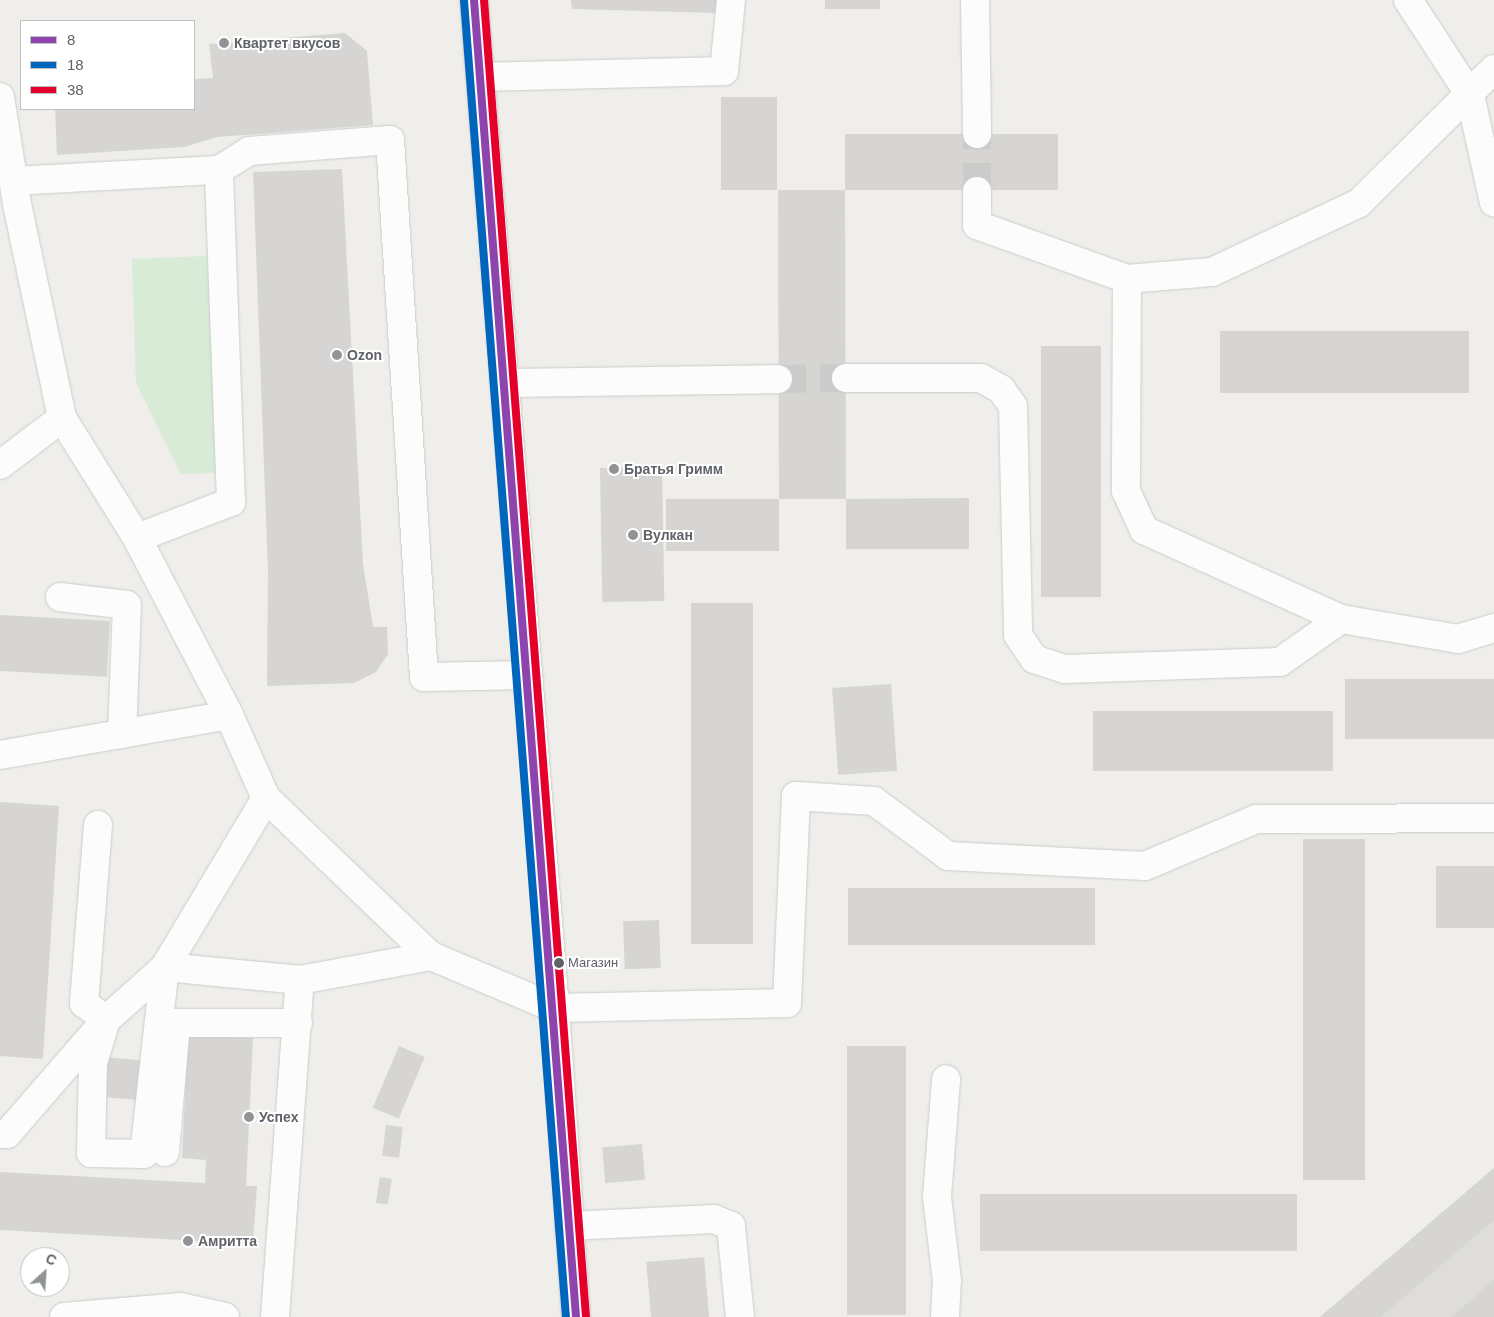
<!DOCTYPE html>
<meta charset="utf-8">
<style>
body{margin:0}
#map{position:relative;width:1494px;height:1317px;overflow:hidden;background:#efeeea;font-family:Arial,sans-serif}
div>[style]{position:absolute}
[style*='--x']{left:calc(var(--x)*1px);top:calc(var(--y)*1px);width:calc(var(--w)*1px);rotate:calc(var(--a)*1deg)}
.industrial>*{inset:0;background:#dfddda}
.green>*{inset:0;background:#d8ebd6}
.building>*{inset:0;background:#d6d5d3;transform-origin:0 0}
.minor-tunnel>*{height:28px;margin-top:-14px;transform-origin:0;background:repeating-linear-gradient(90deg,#cbcbca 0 28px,transparent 0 42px)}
.roads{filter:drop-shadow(0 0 1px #cbcccc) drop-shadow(0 0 1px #cbcccc)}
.minor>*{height:28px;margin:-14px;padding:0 14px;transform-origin:14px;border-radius:14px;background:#fdfcfc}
.bus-1>*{height:8px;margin:-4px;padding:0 4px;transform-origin:4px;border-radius:4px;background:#8e44ad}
.bus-2>*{height:8px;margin:-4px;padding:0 4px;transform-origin:4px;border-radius:4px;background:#0065bd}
.bus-3>*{height:8px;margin:-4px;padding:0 4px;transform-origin:4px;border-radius:4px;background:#e4002b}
.dots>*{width:14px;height:14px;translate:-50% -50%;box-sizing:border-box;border:2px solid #fff;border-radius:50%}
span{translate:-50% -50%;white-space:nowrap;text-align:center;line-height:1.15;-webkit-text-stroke:4px #fff;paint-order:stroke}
.bus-label{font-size:13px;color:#5f6368}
.left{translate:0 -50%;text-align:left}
.poi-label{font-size:14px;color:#5f6368;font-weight:700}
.legend{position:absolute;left:20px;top:20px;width:175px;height:90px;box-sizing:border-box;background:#fff;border:1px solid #bfc1c3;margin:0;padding:6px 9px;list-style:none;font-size:15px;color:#5f6368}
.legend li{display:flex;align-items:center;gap:10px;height:25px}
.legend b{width:25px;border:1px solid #bfc1c3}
.north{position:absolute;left:20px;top:1247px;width:50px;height:50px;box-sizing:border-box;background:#fff;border:1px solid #bfc1c3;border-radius:50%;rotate:26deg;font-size:14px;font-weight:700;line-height:20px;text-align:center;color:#5f6368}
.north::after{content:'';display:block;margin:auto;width:18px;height:22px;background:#919496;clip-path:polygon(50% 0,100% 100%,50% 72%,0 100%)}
</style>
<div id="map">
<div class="industrial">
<i style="clip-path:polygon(1494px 1168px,1494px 1317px,1320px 1317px)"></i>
</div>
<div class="green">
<i style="clip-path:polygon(207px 256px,218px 473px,181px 474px,136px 383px,132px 259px)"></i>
</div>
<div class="building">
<i style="clip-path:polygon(571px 0,717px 0,717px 13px,572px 9px)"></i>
<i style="left:825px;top:0;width:55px;height:9px"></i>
<i style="clip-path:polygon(345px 33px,367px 51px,373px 125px,217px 137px,184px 147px,57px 155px,55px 109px,194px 109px,194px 79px,213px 78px,209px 44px)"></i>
<i style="left:721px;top:97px;width:56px;height:93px"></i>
<i style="left:845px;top:134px;width:213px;height:56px"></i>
<i style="clip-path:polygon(342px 169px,363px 564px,373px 627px,387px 627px,388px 654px,376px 672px,354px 683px,267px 686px,268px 571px,253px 172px)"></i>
<i style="clip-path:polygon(778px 190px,845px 190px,846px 499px,969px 498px,969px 549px,846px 549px,846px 499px,779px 499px,779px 551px,666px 551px,666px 499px,779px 499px)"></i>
<i style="left:1220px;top:331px;width:249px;height:62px"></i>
<i style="left:1041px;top:346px;width:60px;height:251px"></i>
<i style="left:662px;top:467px;width:134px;height:62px;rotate:89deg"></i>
<i style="left:691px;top:603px;width:62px;height:341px"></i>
<i style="left:0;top:615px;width:110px;height:56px;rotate:3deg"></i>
<i style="left:1345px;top:679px;width:149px;height:60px"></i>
<i style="left:891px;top:684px;width:87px;height:59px;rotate:86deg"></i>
<i style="left:1093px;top:711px;width:240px;height:60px"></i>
<i style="clip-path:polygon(0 802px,59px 806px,43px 1059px,0 1056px)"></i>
<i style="left:1303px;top:839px;width:62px;height:341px"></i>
<i style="left:1436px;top:866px;width:58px;height:62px"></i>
<i style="left:1095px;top:888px;width:57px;height:247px;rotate:90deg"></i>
<i style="left:659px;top:920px;width:48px;height:36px;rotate:88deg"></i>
<i style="clip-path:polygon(188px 1035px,253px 1038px,246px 1186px,257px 1186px,253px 1244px,0 1230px,0 1172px,205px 1183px,206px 1160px,182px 1158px)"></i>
<i style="left:399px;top:1046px;width:28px;height:67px;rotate:23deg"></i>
<i style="left:847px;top:1046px;width:59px;height:269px"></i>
<i style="left:104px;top:1057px;width:37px;height:40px;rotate:5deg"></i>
<i style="left:386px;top:1125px;width:17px;height:31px;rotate:7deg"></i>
<i style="left:642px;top:1144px;width:36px;height:40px;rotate:85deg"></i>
<i style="clip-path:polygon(1494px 1168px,1494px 1220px,1381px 1317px,1320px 1317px)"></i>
<i style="left:380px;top:1177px;width:12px;height:26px;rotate:9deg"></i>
<i style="left:980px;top:1194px;width:317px;height:57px"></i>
<i style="left:704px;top:1257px;width:60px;height:58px;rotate:85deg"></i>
<i style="clip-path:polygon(1494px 1280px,1494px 1317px,1451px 1317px)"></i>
</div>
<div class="minor-tunnel">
<i style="--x:977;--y:191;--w:57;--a:-90"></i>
<i style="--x:778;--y:379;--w:68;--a:-0.8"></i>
</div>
<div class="roads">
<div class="minor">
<i style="--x:474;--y:0;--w:1011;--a:85.41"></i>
<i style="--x:555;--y:1008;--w:310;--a:86.1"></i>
<i style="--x:975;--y:0;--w:134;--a:89.1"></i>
<i style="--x:1408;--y:0;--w:113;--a:56.9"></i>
<i style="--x:1470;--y:95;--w:110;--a:77.4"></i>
<i style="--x:481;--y:77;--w:243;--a:-1.4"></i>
<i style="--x:724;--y:71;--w:71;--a:-84.4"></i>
<i style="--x:0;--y:97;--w:108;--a:81"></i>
<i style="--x:17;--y:204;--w:219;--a:78.1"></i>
<i style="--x:62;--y:418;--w:142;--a:58"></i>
<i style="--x:137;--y:538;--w:199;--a:62.5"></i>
<i style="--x:229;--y:715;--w:91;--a:66"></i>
<i style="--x:266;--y:798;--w:228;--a:43.8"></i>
<i style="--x:431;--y:956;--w:134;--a:22.8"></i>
<i style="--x:555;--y:1008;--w:232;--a:-1.2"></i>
<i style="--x:787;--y:1003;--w:207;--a:-87.5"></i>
<i style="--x:796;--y:796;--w:78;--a:3.7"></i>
<i style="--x:874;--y:801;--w:92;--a:36.6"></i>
<i style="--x:948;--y:856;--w:197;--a:2.9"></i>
<i style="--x:1145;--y:866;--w:121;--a:-22.9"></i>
<i style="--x:1256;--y:819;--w:238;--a:-0.2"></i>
<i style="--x:13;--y:181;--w:206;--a:-3.1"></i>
<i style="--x:219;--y:170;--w:36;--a:-32"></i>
<i style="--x:249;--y:151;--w:141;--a:-4.5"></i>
<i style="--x:390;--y:140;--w:538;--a:86.38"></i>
<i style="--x:424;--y:677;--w:104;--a:-1.1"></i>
<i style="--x:977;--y:191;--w:34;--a:90"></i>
<i style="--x:977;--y:225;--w:159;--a:19.8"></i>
<i style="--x:1127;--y:279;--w:85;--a:-4.7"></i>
<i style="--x:1212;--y:272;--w:162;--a:-25.1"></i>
<i style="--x:1359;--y:203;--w:190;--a:-44.8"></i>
<i style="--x:1127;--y:279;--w:212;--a:90.3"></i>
<i style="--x:1126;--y:491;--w:43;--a:65.2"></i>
<i style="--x:1144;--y:530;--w:216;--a:24.3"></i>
<i style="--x:1341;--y:619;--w:119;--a:9.7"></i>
<i style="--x:1458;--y:639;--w:38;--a:-17"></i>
<i style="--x:846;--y:378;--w:135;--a:0"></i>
<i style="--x:981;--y:378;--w:23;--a:29"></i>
<i style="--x:1001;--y:389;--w:21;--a:55"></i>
<i style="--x:1013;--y:406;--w:229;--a:88.7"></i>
<i style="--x:1018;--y:635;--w:29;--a:56"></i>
<i style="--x:1034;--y:659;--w:33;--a:18"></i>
<i style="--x:1065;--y:669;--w:215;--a:-1.9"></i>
<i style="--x:1280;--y:662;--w:75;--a:-35.2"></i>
<i style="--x:505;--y:383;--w:273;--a:-0.8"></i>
<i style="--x:0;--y:465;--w:78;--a:-37.2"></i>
<i style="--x:137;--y:538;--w:101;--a:-21"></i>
<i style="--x:231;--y:502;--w:332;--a:-92.1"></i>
<i style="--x:60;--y:597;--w:67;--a:6.8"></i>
<i style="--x:127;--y:605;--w:129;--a:92.2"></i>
<i style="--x:0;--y:755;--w:232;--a:-9.9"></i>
<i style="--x:98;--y:825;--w:179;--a:94.5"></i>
<i style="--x:84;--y:1003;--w:28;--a:38"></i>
<i style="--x:106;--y:1020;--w:45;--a:106.8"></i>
<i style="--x:93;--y:1063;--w:90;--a:91.3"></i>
<i style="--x:91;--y:1153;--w:53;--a:1.1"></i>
<i style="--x:144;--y:1154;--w:188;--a:-83.6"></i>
<i style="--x:165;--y:967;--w:197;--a:-59.1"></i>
<i style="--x:0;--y:1134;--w:7;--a:0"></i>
<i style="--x:7;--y:1134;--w:151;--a:-49"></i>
<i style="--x:106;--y:1020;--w:79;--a:-41.9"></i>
<i style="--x:165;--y:967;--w:136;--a:5.5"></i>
<i style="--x:300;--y:980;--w:133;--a:-10.4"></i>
<i style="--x:165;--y:1152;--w:129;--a:-85.1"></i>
<i style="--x:176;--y:1023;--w:122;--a:0"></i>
<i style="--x:569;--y:1226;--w:145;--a:-2.8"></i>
<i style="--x:714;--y:1219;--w:18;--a:22"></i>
<i style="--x:731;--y:1226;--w:91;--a:84.4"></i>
<i style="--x:64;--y:1317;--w:116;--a:-4.9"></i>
<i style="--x:180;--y:1307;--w:46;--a:12.5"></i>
<i style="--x:275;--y:1317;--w:338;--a:-85.8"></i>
<i style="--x:945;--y:1317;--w:36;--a:-87"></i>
<i style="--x:947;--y:1281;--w:85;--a:-96.8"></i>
<i style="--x:937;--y:1197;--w:118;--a:-85.6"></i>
</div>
</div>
<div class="bus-1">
<i style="--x:474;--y:0;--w:1321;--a:85.57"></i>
</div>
<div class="bus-2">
<i style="--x:464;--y:1;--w:1320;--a:85.57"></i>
</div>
<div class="bus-3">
<i style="--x:484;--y:0;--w:1320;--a:85.57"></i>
</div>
<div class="dots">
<i style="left:224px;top:43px;background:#919496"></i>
<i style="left:337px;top:355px;background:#919496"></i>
<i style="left:614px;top:469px;background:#919496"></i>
<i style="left:633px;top:535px;background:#919496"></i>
<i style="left:559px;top:963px;background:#5f6368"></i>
<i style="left:249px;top:1117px;background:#919496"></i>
<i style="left:188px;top:1241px;background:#919496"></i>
</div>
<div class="bus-label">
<span class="left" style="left:568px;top:963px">Магазин</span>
</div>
<div class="poi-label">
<span class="left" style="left:234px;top:43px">Квартет вкусов</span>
<span class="left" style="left:347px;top:355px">Ozon</span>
<span class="left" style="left:624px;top:469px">Братья Гримм</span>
<span class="left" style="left:643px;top:535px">Вулкан</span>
<span class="left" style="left:259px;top:1117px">Успех</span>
<span class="left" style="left:198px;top:1241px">Амритта</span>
</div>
<ul class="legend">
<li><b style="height:6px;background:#8e44ad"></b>8</li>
<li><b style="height:6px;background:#0065bd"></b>18</li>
<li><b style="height:6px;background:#e4002b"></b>38</li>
</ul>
<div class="north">С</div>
</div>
